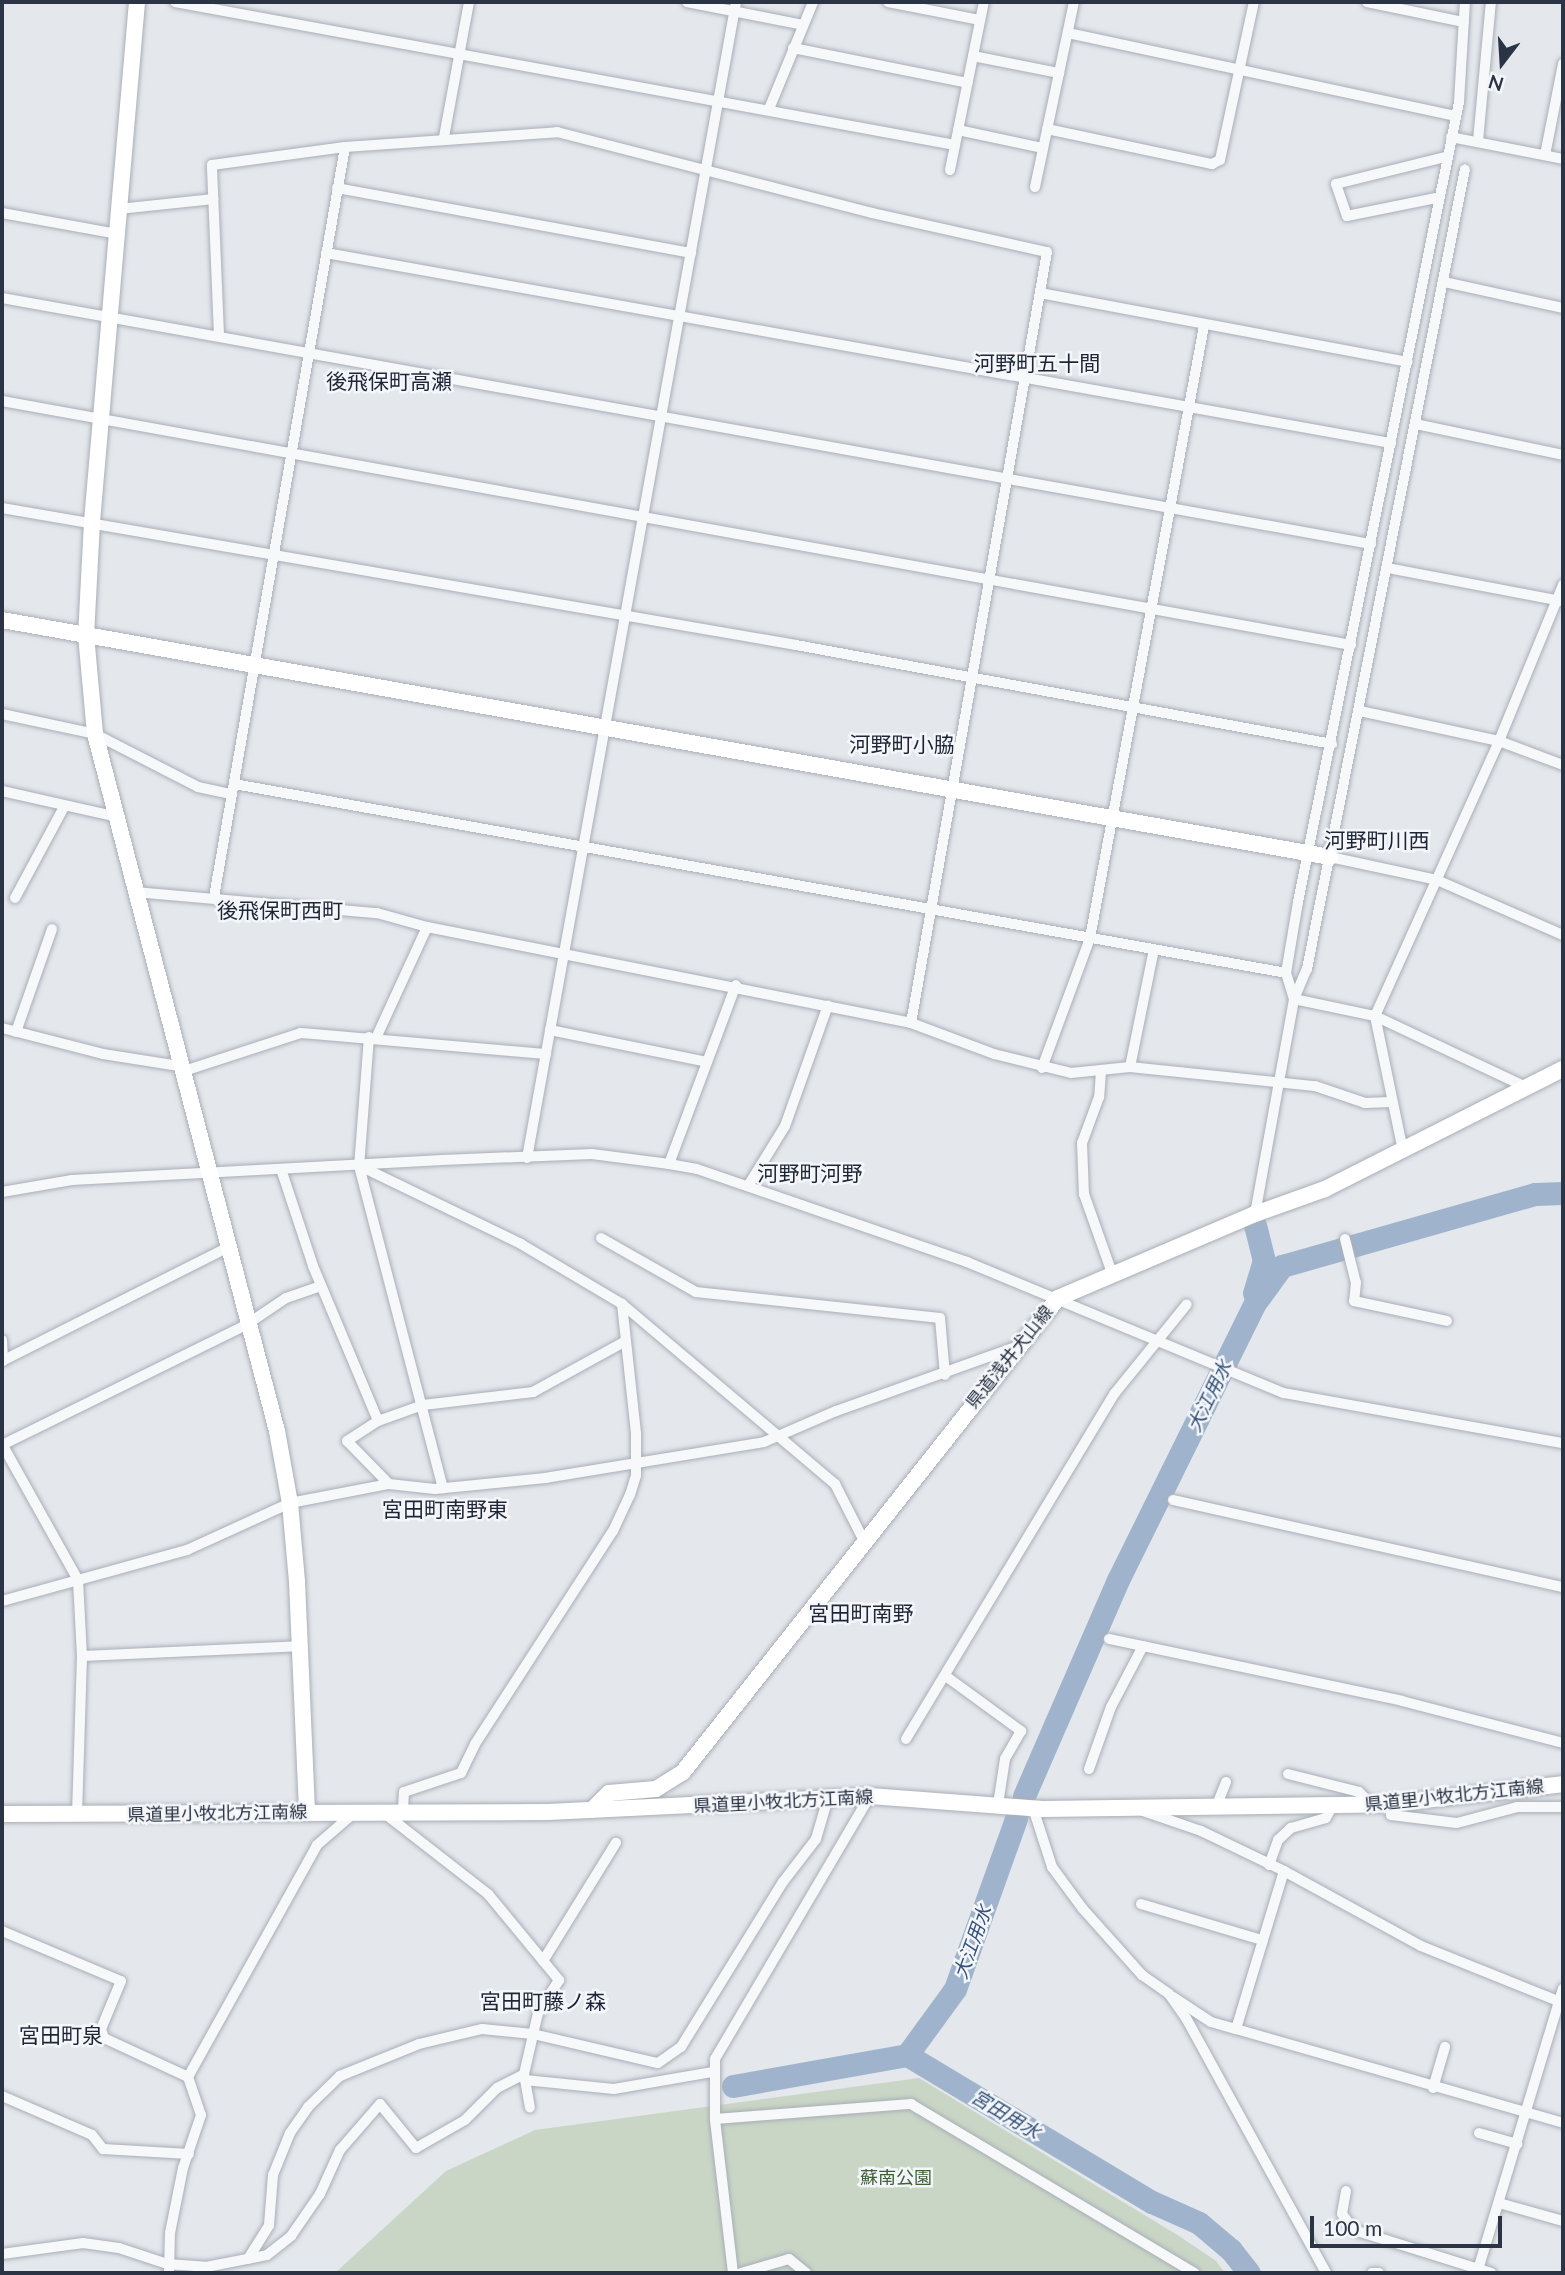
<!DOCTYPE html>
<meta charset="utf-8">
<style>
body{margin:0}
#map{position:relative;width:1565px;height:2275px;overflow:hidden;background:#e4e7ec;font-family:Lato,"Noto Sans JP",sans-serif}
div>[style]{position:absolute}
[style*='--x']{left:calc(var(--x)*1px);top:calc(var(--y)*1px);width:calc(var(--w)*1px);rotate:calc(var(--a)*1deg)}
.green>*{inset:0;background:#c9d6c5}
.river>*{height:23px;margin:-11.5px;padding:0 11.5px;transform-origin:11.5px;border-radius:11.5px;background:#9fb4cc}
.roads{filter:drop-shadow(0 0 2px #a9aeb7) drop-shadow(0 0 2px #a9aeb7)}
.street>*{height:10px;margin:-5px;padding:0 5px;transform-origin:5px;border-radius:5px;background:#f7f8fa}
.secondary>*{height:16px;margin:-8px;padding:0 8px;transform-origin:8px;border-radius:8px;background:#fff}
span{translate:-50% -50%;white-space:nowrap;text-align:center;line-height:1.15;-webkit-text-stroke:5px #f4f6f9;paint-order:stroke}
.street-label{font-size:18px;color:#2b3445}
.park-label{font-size:18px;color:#3f6138}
.water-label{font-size:19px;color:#34527a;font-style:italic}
.quarter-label{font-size:21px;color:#1d2536}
.frame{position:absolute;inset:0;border:4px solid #2b3445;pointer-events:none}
.north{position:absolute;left:1467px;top:28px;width:70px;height:70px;-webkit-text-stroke:5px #f4f6f9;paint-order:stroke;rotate:197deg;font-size:19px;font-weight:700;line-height:28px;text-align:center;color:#2b3445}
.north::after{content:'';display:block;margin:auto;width:24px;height:32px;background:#2b3445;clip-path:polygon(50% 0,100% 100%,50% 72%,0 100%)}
.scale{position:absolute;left:1310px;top:2216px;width:192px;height:32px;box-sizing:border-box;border:4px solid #2b3445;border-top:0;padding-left:9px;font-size:21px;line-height:24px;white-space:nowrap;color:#2b3445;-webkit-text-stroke:5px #f4f6f9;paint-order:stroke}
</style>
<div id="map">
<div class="green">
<i style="clip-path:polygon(919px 2078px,1179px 2236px,1216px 2261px,1225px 2273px,335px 2273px,446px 2171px,535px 2130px)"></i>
</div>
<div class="river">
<i style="--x:1254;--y:1293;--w:34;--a:-73"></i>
<i style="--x:1264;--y:1261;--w:36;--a:-104"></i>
<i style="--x:1024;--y:1796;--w:236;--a:-66.5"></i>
<i style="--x:1118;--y:1580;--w:309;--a:-63.7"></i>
<i style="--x:1255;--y:1303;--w:46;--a:-53.9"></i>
<i style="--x:1282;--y:1266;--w:263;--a:-15.9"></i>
<i style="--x:1535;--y:1194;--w:28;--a:-2"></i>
<i style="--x:907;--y:2055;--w:82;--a:-54"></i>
<i style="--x:955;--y:1989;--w:181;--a:-70.3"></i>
<i style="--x:733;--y:2086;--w:177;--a:-10.1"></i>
<i style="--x:907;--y:2055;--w:286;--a:31"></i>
<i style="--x:1152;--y:2202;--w:51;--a:24.1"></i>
<i style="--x:1199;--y:2223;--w:42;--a:40.2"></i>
<i style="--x:1231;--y:2250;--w:29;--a:52"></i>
</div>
<div class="roads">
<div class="street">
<i style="--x:175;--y:2;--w:793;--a:10.39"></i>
<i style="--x:687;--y:2;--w:118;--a:11.2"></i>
<i style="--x:888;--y:2;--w:94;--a:11.1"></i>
<i style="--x:1367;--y:2;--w:99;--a:11.7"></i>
<i style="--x:1068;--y:33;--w:397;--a:12.1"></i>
<i style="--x:793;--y:48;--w:178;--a:11.3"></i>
<i style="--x:973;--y:56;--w:88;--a:11.2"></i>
<i style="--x:769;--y:109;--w:116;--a:-67.6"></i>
<i style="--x:1047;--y:129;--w:169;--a:12"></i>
<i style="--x:1212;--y:164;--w:9;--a:-27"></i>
<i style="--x:1220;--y:160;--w:162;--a:-77.9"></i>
<i style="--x:958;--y:130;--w:87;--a:12"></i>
<i style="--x:444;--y:137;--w:137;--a:-79.5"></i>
<i style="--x:1451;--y:137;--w:114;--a:11.1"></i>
<i style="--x:1478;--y:141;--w:140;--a:-84.7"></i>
<i style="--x:1545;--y:155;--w:93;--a:-78.8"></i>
<i style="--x:950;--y:170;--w:171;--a:-78.6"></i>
<i style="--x:1035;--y:187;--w:189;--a:-78.1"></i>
<i style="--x:337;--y:188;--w:360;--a:10.4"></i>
<i style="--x:1436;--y:198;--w:91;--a:168.6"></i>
<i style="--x:1347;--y:216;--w:34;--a:-109"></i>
<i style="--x:1336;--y:184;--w:112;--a:-13.9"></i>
<i style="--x:119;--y:209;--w:95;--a:-6.1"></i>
<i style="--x:2;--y:213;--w:118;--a:10.3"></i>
<i style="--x:326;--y:253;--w:1082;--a:10.12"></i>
<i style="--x:1444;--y:282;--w:122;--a:12.3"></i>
<i style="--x:1040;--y:293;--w:374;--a:10.6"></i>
<i style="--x:2;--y:298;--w:1391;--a:10.19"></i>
<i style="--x:219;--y:335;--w:170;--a:-92.4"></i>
<i style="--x:212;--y:165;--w:134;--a:-7.7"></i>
<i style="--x:345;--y:147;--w:213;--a:-4"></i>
<i style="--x:557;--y:132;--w:325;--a:14.4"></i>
<i style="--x:872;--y:213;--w:179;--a:12.6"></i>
<i style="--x:1047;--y:252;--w:783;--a:100"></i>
<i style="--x:2;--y:401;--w:1371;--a:10.25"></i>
<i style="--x:1415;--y:424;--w:151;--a:11.8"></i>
<i style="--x:2;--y:508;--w:806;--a:9.79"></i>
<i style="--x:796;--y:645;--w:545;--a:10.46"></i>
<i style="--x:1388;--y:568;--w:176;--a:10.8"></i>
<i style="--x:1360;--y:711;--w:142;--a:12.2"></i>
<i style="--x:1499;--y:741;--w:68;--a:20.6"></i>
<i style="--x:2;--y:714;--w:95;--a:12.1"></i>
<i style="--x:95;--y:734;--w:116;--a:27.2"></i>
<i style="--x:198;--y:787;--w:35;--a:12"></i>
<i style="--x:234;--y:784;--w:1069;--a:10.18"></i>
<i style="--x:2;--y:791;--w:118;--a:12.7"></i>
<i style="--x:1330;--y:857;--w:109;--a:12.1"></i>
<i style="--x:1437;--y:880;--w:137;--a:23.6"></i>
<i style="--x:135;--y:892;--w:243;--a:5"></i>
<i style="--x:377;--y:913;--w:52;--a:15.6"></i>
<i style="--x:427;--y:927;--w:493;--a:11.2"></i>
<i style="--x:911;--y:1023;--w:89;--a:20.5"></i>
<i style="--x:994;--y:1054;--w:79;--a:13.9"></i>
<i style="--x:1071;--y:1073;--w:59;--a:-5.8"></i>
<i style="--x:1130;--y:1067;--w:186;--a:5.9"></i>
<i style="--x:1315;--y:1086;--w:53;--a:18.8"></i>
<i style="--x:1365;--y:1103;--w:26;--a:-2"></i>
<i style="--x:214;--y:897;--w:761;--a:-80.09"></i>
<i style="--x:15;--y:898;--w:103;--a:-61.7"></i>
<i style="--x:1294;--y:999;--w:27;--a:-107"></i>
<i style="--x:1286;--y:973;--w:72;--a:-80.4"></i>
<i style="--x:1298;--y:902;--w:816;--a:-78.62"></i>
<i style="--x:1459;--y:102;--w:100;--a:-86.6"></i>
<i style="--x:1294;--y:999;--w:83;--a:11.9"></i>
<i style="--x:1375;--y:1016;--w:167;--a:25.2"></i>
<i style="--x:2;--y:1028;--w:104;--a:14.4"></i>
<i style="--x:103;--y:1054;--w:77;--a:9"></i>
<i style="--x:550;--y:1030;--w:160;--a:11.5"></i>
<i style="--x:16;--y:1032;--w:109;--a:-70.7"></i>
<i style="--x:369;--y:1037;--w:129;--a:94.4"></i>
<i style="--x:359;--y:1166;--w:333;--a:75.4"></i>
<i style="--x:376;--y:1038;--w:122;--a:-65.3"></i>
<i style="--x:1130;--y:1067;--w:120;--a:-78.5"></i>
<i style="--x:1042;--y:1068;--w:139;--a:-69.7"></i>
<i style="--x:1090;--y:938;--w:623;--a:-79.45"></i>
<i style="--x:1101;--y:1071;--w:26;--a:94"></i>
<i style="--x:1099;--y:1097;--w:49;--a:110.3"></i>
<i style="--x:1082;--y:1143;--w:51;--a:87.8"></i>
<i style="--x:1084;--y:1194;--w:84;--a:70.5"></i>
<i style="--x:181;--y:1072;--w:126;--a:-18"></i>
<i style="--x:301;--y:1033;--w:246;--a:4.9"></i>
<i style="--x:1403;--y:1151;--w:138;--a:-101.7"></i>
<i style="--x:1375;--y:1016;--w:302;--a:-65.7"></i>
<i style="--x:1499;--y:741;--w:169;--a:-67.7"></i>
<i style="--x:527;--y:1158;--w:1175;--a:-79.75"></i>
<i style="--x:669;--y:1164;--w:191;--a:-69.5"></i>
<i style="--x:362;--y:1167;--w:177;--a:25.8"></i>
<i style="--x:521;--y:1244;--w:117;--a:30.7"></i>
<i style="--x:622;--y:1304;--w:279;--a:40.2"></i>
<i style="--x:835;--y:1484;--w:64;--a:63"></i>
<i style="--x:282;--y:1172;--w:99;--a:71.7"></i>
<i style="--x:313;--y:1266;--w:168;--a:67.2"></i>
<i style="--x:748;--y:1186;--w:70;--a:-58.3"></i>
<i style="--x:785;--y:1126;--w:128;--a:-70.4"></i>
<i style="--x:2;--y:1192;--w:71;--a:-9.7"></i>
<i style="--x:72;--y:1180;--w:371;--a:-3.1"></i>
<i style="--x:442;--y:1160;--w:150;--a:-2.3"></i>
<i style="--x:592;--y:1154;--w:78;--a:7.4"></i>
<i style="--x:669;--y:1164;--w:28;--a:10"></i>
<i style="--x:697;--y:1169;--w:286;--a:19"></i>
<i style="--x:967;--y:1262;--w:343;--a:22.5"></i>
<i style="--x:1284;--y:1393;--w:283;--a:10.2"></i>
<i style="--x:1255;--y:1214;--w:219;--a:-79.7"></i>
<i style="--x:1294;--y:999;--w:33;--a:-67"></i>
<i style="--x:1307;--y:969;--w:815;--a:-78.83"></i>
<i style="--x:601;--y:1238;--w:109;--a:29.6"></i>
<i style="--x:696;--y:1292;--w:245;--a:6.1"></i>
<i style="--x:940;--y:1318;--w:57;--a:85"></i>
<i style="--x:1345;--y:1239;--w:45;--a:76"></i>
<i style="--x:1356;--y:1283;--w:18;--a:96"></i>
<i style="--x:1354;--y:1301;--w:95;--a:12.1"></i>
<i style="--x:2;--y:1340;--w:21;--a:87"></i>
<i style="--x:2;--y:1361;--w:252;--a:-26.7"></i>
<i style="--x:2;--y:1444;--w:156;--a:60.8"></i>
<i style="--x:78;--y:1580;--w:76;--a:87"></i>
<i style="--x:82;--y:1656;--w:158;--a:91.8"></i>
<i style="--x:2;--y:1445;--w:272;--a:-26.2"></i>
<i style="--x:246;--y:1325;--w:48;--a:-34"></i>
<i style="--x:286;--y:1298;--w:37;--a:-19"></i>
<i style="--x:389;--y:1484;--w:60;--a:-134.3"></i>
<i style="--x:347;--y:1441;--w:37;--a:-33"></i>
<i style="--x:378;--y:1421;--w:48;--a:-19.6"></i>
<i style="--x:423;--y:1405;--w:111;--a:-6.7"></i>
<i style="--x:533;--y:1392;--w:104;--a:-28.8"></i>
<i style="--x:1173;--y:1500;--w:400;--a:12.6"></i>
<i style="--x:2;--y:1601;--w:192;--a:-15.4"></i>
<i style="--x:187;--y:1550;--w:113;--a:-24.5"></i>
<i style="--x:290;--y:1503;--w:101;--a:-10.9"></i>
<i style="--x:389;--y:1484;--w:46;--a:6.2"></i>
<i style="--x:435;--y:1489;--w:111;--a:-5.7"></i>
<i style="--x:545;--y:1478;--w:222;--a:-9.3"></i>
<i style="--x:764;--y:1442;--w:78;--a:-23.3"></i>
<i style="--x:836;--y:1411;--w:191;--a:-19.6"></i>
<i style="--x:1109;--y:1639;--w:299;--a:11.9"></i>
<i style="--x:1402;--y:1701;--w:166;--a:14.6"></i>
<i style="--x:82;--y:1656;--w:217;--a:-2.6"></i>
<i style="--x:947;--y:1677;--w:92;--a:36.1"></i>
<i style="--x:1021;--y:1731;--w:32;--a:120"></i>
<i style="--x:1005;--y:1759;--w:46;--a:98.8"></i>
<i style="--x:906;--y:1739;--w:404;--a:-58.9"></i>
<i style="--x:1115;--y:1393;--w:114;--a:-51"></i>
<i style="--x:1089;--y:1769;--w:66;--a:-70.5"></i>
<i style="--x:1111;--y:1707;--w:69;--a:-62.3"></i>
<i style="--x:1288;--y:1774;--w:73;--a:14.2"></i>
<i style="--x:1359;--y:1792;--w:18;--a:45"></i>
<i style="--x:1391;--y:1804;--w:11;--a:90"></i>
<i style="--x:1391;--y:1815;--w:66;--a:6.9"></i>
<i style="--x:1457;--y:1823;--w:62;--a:-14.9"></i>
<i style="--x:1517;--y:1807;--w:46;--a:0"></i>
<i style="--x:1216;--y:1807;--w:27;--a:-68"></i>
<i style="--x:1033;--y:1808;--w:62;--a:72.1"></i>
<i style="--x:1052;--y:1867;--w:52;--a:53.6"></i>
<i style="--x:1083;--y:1909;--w:89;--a:48.2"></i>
<i style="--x:1142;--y:1975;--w:33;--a:35"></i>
<i style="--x:1169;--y:1994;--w:29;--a:55"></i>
<i style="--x:1186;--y:2018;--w:291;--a:61.2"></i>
<i style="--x:403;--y:1810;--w:18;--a:-87"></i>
<i style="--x:404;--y:1792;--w:60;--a:-18.4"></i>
<i style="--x:461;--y:1773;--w:32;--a:-64"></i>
<i style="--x:475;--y:1744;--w:254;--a:-57.1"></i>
<i style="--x:613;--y:1531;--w:40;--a:-65"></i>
<i style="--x:630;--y:1495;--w:21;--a:-73"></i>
<i style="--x:636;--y:1475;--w:42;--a:-90"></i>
<i style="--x:636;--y:1433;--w:130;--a:-96.2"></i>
<i style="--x:1143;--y:1811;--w:61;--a:19"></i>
<i style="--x:1201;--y:1831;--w:92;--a:25.7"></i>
<i style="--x:1284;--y:1871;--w:156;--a:28.7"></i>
<i style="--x:1421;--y:1946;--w:153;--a:21.9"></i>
<i style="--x:384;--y:1813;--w:132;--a:37.9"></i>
<i style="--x:488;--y:1894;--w:112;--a:50.5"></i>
<i style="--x:559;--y:1980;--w:39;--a:122"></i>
<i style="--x:538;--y:2013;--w:63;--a:102.9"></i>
<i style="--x:524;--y:2074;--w:34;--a:80"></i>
<i style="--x:1269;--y:1865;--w:27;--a:-70"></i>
<i style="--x:1278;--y:1840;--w:18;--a:-43"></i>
<i style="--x:1291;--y:1828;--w:36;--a:-16"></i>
<i style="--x:1326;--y:1818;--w:15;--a:-62"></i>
<i style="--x:1284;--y:1871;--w:165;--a:106.9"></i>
<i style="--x:1236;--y:2029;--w:340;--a:16"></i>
<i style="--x:1141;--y:1904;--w:126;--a:16.6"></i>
<i style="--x:2;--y:1931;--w:129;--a:22.8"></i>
<i style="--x:121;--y:1981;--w:52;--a:112.6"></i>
<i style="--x:101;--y:2029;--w:9;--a:72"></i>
<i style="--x:104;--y:2038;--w:93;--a:24.9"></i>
<i style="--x:543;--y:1961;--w:139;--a:-58.3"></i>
<i style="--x:1173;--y:1997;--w:45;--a:33.3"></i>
<i style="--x:1211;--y:2022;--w:26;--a:16"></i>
<i style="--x:525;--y:2080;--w:89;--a:5.8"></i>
<i style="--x:614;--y:2089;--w:99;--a:-9.8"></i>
<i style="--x:1433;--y:2088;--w:43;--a:-73.7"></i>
<i style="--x:2;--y:2096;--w:98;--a:23.4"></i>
<i style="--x:92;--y:2135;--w:18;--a:52"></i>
<i style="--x:103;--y:2149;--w:86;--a:3.3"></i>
<i style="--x:715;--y:2119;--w:197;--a:-4.4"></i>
<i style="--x:911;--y:2104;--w:330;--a:30.8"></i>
<i style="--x:1479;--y:2133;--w:40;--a:16"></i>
<i style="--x:1346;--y:2191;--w:23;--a:100"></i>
<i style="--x:1342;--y:2214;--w:20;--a:53"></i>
<i style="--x:1354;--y:2230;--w:144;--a:17.4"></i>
<i style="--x:1499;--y:2203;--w:66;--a:15.7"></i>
<i style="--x:2;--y:2254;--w:82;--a:-7.7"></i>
<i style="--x:83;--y:2243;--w:36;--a:8"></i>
<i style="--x:119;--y:2248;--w:51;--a:18.4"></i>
<i style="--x:167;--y:2264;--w:39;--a:4"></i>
<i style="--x:206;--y:2267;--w:62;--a:-11.1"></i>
<i style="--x:267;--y:2255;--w:31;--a:-38"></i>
<i style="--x:291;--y:2236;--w:51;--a:-55.4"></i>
<i style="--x:320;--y:2194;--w:48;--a:-65.6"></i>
<i style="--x:340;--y:2150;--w:61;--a:-49"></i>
<i style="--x:380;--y:2104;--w:57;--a:50.7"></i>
<i style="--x:416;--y:2148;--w:56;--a:-29.7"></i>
<i style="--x:465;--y:2120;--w:45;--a:-45"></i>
<i style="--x:497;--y:2088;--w:30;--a:-27"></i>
<i style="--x:248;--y:2259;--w:40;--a:-58"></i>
<i style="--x:269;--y:2225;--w:50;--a:-85.4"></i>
<i style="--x:273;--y:2175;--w:45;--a:-68"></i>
<i style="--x:290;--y:2133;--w:32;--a:-55"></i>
<i style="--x:308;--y:2107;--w:45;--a:-44.1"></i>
<i style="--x:340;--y:2076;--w:85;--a:-22.1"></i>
<i style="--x:419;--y:2044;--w:65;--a:-13.4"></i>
<i style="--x:482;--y:2029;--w:51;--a:5.6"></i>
<i style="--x:533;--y:2034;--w:128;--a:13.1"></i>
<i style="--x:658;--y:2063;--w:28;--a:-35"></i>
<i style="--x:681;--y:2047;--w:194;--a:-58.3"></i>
<i style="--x:783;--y:1882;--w:54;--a:-52.5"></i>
<i style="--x:816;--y:1839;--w:43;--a:-73.7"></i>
<i style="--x:169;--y:2273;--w:40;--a:-88.6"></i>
<i style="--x:170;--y:2233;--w:66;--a:-78.7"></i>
<i style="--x:183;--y:2168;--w:56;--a:-71.2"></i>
<i style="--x:201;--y:2115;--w:40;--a:-108.9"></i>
<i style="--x:188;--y:2077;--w:265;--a:-60.9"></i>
<i style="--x:317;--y:1845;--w:49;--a:-40.9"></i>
<i style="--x:733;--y:2273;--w:155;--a:-96.7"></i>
<i style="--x:715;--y:2119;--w:60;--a:-90"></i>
<i style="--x:715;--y:2059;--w:305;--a:-59.5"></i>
<i style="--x:741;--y:2273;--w:50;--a:-16.3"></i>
<i style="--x:789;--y:2259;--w:22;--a:39"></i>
<i style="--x:1372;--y:2273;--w:7;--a:0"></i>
<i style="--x:1477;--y:2273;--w:297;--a:-73.2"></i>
</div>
<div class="secondary">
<i style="--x:137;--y:2;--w:522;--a:94.95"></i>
<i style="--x:92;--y:522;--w:113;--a:93"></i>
<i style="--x:86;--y:635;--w:99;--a:84.8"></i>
<i style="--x:95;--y:734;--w:720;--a:75.37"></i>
<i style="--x:277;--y:1431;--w:73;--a:79.8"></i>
<i style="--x:290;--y:1503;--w:79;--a:84.9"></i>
<i style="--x:297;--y:1582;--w:230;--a:87.5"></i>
<i style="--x:2;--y:620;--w:1349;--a:10.12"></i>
<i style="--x:592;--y:1810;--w:24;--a:-45"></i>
<i style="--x:609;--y:1793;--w:47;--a:-4.9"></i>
<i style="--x:656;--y:1789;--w:32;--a:-32"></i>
<i style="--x:683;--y:1772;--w:604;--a:-51.65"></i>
<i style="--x:1058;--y:1298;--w:214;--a:-23.1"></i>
<i style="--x:1255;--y:1214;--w:74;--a:-19.7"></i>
<i style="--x:1325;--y:1189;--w:267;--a:-26.8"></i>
<i style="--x:2;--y:1814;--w:546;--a:-0.21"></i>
<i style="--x:548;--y:1812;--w:322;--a:-2.8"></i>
<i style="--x:870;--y:1796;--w:173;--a:4.3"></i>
<i style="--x:1043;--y:1809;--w:348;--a:-0.8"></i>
<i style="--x:1391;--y:1804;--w:173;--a:-6.6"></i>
</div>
</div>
<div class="street-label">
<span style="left:1009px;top:1357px;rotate:-51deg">県道浅井犬山線</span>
<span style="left:1454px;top:1795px;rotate:-6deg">県道里小牧北方江南線</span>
<span style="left:783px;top:1801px;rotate:-3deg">県道里小牧北方江南線</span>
<span style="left:217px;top:1813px;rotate:-1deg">県道里小牧北方江南線</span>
</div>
<div class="park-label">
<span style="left:896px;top:2177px">蘇南公園</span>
</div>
<div class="water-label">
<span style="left:1209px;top:1396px;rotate:-64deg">大江用水</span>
<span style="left:972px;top:1942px;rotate:-70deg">大江用水</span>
<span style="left:1006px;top:2114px;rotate:31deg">宮田用水</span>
</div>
<div class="quarter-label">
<span style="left:1037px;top:363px">河野町五十間</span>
<span style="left:389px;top:381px">後飛保町高瀬</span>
<span style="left:902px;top:744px">河野町小脇</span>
<span style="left:1377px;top:840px">河野町川西</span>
<span style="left:280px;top:910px">後飛保町西町</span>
<span style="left:810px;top:1173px">河野町河野</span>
<span style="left:445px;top:1509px">宮田町南野東</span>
<span style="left:861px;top:1613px">宮田町南野</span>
<span style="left:543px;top:2001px">宮田町藤ノ森</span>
<span style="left:61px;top:2035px">宮田町泉</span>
</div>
<div class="frame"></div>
<div class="north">N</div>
<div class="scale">100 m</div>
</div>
